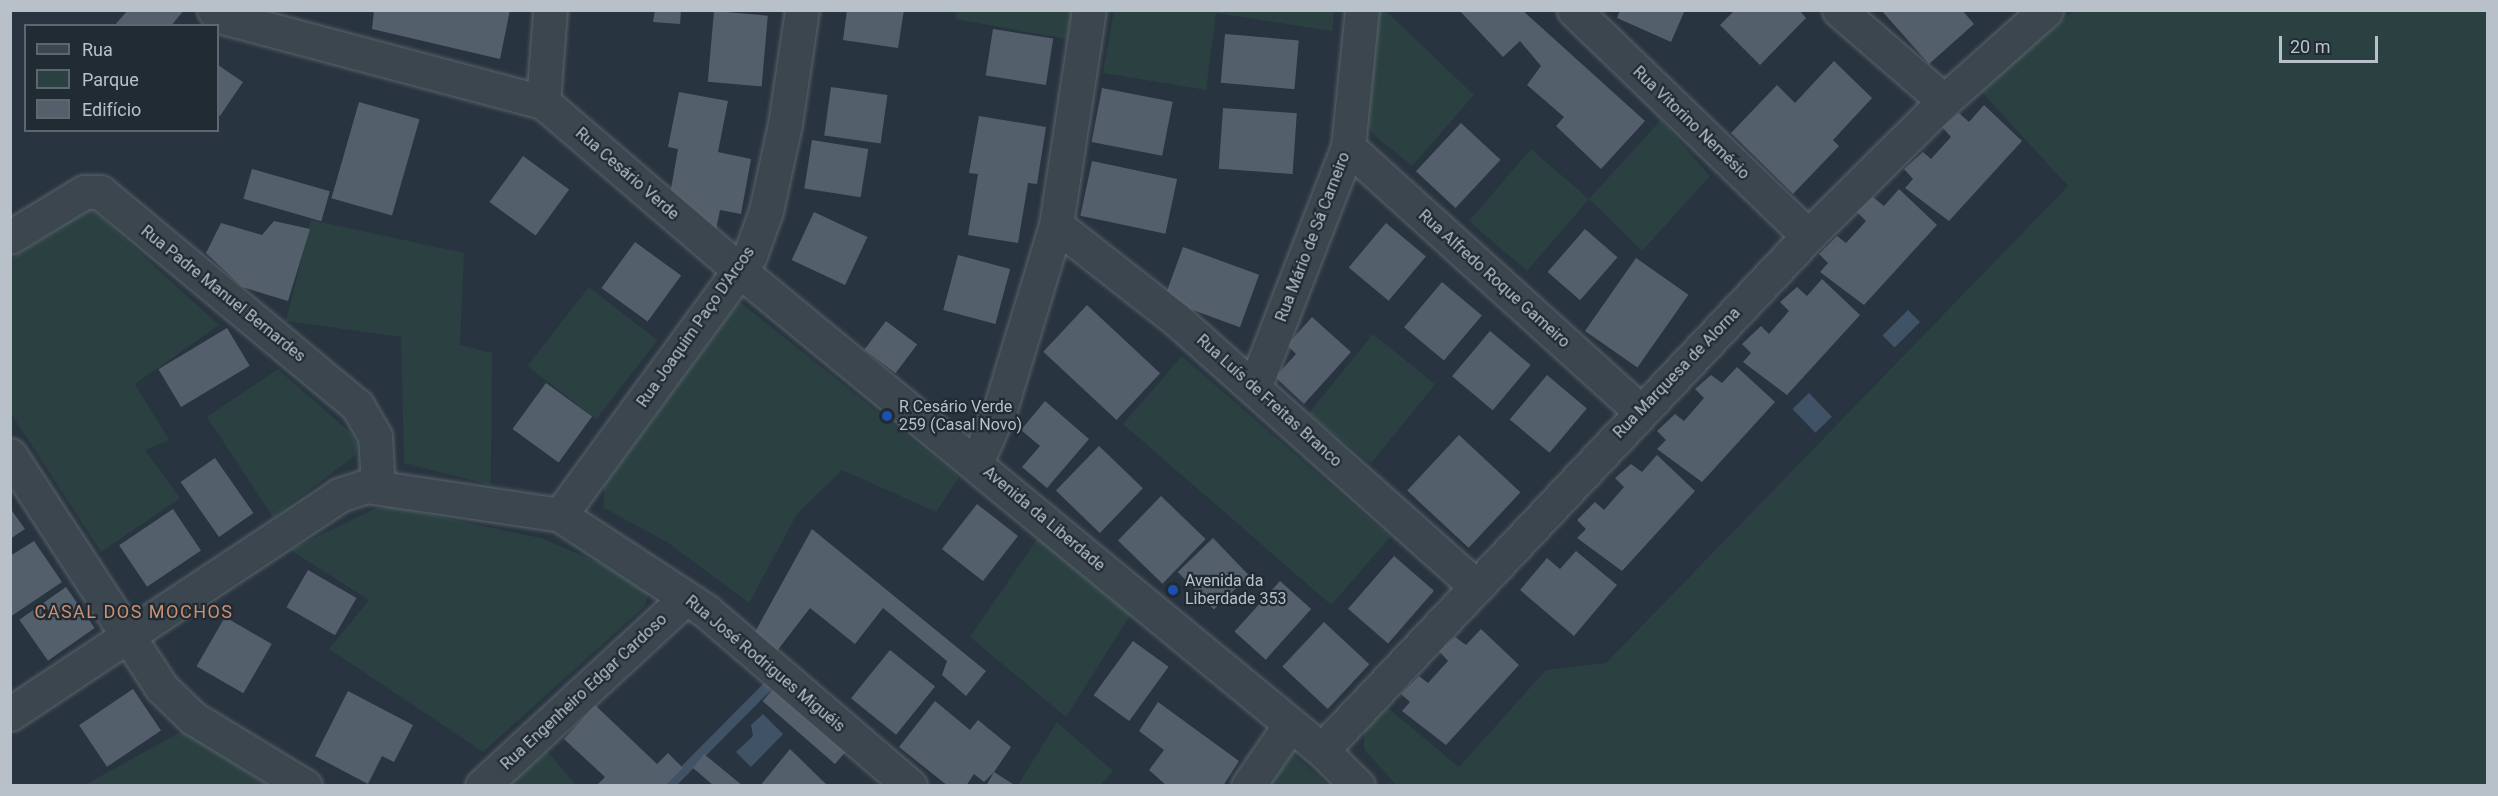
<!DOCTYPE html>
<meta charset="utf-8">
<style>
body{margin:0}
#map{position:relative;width:2498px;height:796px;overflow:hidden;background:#28343f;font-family:Roboto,sans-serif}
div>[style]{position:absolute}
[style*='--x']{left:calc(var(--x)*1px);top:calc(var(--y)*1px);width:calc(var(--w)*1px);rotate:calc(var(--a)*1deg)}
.green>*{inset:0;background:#2b4141;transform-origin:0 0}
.water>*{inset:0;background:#405366;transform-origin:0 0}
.stream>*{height:10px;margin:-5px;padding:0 5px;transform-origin:5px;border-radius:5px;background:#405366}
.building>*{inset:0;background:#545f6c;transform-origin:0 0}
.roads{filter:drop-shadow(0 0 2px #5a646c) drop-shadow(0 0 2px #5a646c)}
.minor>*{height:33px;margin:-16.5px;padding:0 16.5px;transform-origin:16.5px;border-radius:16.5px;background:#3c464f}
.dots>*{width:16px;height:16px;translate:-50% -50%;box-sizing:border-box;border:3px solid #212b34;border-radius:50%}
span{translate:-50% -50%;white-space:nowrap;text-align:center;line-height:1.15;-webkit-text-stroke:4.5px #212b34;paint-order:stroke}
.street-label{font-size:16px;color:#b8c1c9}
.poi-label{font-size:16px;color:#b8c1c9}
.left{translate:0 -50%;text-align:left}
.neighbourhood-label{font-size:18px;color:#cc8f71;letter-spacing:1.5px}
.frame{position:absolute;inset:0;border:12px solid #b8c1c9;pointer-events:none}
.legend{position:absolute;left:24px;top:24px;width:195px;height:108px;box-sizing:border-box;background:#212b34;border:2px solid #5d6770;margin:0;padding:8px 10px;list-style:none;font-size:18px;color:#b8c1c9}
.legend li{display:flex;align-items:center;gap:12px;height:30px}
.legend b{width:30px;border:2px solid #5d6770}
.scale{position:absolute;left:2279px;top:36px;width:99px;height:27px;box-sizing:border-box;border:3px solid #b8c1c9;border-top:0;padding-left:8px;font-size:18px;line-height:21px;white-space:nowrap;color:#b8c1c9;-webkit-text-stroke:4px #212b34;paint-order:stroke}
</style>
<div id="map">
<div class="green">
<i style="clip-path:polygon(1114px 10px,1334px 10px,1334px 11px,1332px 31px,1216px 13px,1206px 90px,1103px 73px)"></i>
<i style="clip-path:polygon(956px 11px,956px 10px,1072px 11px,1067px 39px,955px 19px)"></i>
<i style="clip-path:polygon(1376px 11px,1386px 11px,1474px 95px,1412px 166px,1373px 134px,1362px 115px)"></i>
<i style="clip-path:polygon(2074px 11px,2487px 11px,2487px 785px,1397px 786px,1364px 749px,1364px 730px,1384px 705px,1459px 767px,1546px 670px,1606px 663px,2068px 186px,1979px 89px)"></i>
<i style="clip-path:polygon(1661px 120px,1710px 176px,1642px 251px,1589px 199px,1527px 271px,1469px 221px,1531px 149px,1589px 199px)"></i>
<i style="clip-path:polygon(93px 210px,219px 325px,135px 384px,169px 440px,145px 450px,180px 498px,101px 552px,10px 412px,11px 259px,85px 211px)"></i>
<i style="clip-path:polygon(311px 220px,464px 253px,460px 345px,492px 353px,491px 485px,404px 463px,401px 337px,286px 321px)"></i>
<i style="left:589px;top:287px;width:87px;height:100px;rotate:38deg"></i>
<i style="clip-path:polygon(739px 301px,959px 477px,936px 512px,842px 470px,797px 514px,749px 603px,667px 542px,604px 508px,604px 485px)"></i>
<i style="left:1373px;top:334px;width:80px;height:102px;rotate:39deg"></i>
<i style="left:1182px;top:356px;width:276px;height:90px;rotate:41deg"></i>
<i style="clip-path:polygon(278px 369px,353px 435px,357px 444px,356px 455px,273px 517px,207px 417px)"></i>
<i style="clip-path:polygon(388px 506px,541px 538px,644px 582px,649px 593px,644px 607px,483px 752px,329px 649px,369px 600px,290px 550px,374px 509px)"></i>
<i style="clip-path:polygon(1038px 538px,1132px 612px,1066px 717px,970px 637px)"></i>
<i style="clip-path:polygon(1057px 722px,1113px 771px,1101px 785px,1018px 785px)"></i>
<i style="clip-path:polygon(184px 730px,268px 785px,83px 786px)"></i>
<i style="clip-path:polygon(545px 749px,576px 785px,505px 786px)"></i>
<i style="clip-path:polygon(1291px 752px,1328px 785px,1268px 786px)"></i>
</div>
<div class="water">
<i style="left:1908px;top:310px;width:17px;height:36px;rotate:45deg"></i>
<i style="left:1809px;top:393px;width:33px;height:23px;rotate:46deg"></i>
<i style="clip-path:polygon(763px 714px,783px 734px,751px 767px,736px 752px,753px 736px,751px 725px)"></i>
</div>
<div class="stream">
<i style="--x:669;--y:786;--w:138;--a:-45.3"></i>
</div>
<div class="building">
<i style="clip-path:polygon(128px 10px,184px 10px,171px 26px,114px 26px)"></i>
<i style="clip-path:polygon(374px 10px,510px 10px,500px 59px,372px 29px)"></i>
<i style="clip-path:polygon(655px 10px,681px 10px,680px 24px,653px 22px)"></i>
<i style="clip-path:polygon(847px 10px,904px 10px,898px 48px,843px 40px)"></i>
<i style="clip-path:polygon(1459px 10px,1522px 10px,1645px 121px,1601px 169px,1556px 126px,1564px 117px,1527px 85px,1541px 66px,1520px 41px,1503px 57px)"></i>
<i style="clip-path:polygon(1620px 10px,1685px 10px,1671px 42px,1617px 18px)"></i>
<i style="clip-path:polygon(1735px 10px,1799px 10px,1806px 18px,1760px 65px,1720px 25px)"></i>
<i style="clip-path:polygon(1881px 10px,1962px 10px,1974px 24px,1929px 64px)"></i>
<i style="left:714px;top:11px;width:54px;height:71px;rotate:5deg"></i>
<i style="left:993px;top:29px;width:61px;height:47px;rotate:9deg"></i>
<i style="left:1225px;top:34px;width:74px;height:49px;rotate:5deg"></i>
<i style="clip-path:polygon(1834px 61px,1872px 98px,1833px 140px,1839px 146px,1793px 194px,1731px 133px,1777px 85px,1795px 103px)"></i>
<i style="clip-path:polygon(218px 65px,243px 82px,220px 116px,218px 114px)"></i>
<i style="left:831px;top:87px;width:57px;height:49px;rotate:8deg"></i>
<i style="left:1102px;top:88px;width:72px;height:55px;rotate:11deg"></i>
<i style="clip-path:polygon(679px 92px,728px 101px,718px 152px,751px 159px,741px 214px,720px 210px,715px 235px,669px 200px,678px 149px,668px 147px)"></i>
<i style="left:359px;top:102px;width:63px;height:100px;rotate:16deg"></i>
<i style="clip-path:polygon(1984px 105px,2022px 141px,1949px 221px,1905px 188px,1913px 179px,1904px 169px,1923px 152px,1931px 159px,1951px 137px,1942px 127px,1959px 113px,1969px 122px)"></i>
<i style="left:1223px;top:108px;width:74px;height:61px;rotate:4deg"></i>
<i style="clip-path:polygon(979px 116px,1046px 127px,1037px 184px,1028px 183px,1018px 243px,968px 235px,978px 174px,969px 173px)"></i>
<i style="left:1461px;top:123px;width:54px;height:66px;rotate:43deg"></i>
<i style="left:812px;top:140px;width:57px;height:49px;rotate:9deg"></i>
<i style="left:523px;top:156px;width:57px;height:57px;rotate:36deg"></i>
<i style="left:1092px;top:161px;width:87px;height:56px;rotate:12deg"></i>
<i style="left:252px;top:169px;width:81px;height:31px;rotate:16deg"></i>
<i style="clip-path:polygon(1899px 189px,1937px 225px,1864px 305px,1820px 272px,1828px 263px,1819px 254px,1837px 236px,1846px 243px,1866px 221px,1857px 212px,1873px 197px,1884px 206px)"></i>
<i style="left:814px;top:212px;width:59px;height:53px;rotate:25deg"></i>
<i style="clip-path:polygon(274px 221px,310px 229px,288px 301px,242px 287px,206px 253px,221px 223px,262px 235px)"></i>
<i style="left:1386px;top:223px;width:52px;height:58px;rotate:40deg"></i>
<i style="left:1585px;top:229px;width:43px;height:57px;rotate:41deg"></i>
<i style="left:635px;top:242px;width:57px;height:57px;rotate:36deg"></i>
<i style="left:1183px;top:247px;width:81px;height:56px;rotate:20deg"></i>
<i style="left:958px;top:255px;width:54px;height:57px;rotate:15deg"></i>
<i style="left:1636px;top:258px;width:64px;height:89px;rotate:35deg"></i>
<i style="clip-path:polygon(1822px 279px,1860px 315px,1787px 395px,1743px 362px,1751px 353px,1742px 344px,1761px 326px,1769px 334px,1789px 311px,1780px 302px,1797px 287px,1807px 296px)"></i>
<i style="left:1442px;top:282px;width:52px;height:59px;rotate:40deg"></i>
<i style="left:1087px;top:305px;width:100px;height:64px;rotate:43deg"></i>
<i style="clip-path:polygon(1312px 317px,1351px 352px,1304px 404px,1275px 377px,1296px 354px,1287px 345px)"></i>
<i style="left:886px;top:321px;width:39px;height:36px;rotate:37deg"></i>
<i style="left:227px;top:328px;width:44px;height:80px;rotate:59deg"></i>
<i style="left:1490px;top:331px;width:53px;height:59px;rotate:40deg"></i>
<i style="clip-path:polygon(1737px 367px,1775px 402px,1702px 482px,1657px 449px,1666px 440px,1657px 431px,1675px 414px,1684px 421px,1704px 398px,1695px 389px,1711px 375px,1722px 383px)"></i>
<i style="left:1547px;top:375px;width:52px;height:58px;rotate:40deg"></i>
<i style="left:546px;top:383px;width:57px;height:57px;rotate:36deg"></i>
<i style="clip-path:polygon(1045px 401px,1089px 439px,1047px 488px,1022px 467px,1040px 446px,1021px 430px)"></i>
<i style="left:1459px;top:435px;width:84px;height:76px;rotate:43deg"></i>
<i style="left:1099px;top:446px;width:61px;height:62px;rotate:44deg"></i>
<i style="clip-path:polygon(1657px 455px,1695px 491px,1622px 571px,1577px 538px,1586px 529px,1577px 520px,1595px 502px,1604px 510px,1624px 487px,1615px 478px,1631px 464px,1642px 472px)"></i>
<i style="left:215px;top:458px;width:67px;height:42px;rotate:55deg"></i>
<i style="left:1161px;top:496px;width:62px;height:62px;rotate:44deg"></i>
<i style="left:977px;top:504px;width:52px;height:57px;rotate:38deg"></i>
<i style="clip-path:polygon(10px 508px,25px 529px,10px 539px)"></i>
<i style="left:173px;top:509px;width:50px;height:65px;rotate:56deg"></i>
<i style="clip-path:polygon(812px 529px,986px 671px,966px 696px,942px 675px,947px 661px,883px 608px,855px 644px,810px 608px,777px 651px,755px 632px)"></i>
<i style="left:1213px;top:538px;width:52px;height:49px;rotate:46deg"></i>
<i style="clip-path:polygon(34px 541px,62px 582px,10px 617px,10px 556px)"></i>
<i style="clip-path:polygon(1576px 551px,1617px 585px,1574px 636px,1520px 590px,1547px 558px,1560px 569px)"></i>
<i style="left:1394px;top:556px;width:53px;height:70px;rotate:41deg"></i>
<i style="left:308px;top:570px;width:56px;height:43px;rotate:30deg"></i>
<i style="left:1280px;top:581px;width:42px;height:68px;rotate:42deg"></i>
<i style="left:66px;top:587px;width:50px;height:57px;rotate:55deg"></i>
<i style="left:225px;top:617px;width:54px;height:57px;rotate:30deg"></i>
<i style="left:1324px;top:622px;width:62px;height:61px;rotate:43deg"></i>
<i style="clip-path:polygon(1481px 629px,1519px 665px,1446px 745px,1402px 711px,1410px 702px,1401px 694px,1419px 676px,1428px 683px,1448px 661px,1439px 651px,1455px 637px,1466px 645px)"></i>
<i style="left:1133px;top:641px;width:44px;height:67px;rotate:36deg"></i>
<i style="left:890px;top:650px;width:58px;height:62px;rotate:39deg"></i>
<i style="left:133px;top:689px;width:50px;height:65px;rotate:56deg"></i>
<i style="left:773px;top:689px;width:96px;height:16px;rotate:41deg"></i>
<i style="clip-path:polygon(348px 691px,413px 725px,394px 762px,382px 756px,368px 784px,315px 756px)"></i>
<i style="clip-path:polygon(935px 701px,970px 730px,978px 720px,1011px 747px,994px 772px,1016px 786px,986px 786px,994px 772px,984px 782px,974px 774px,966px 786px,948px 786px,899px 747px)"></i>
<i style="clip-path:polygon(1158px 702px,1239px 761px,1223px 786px,1167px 786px,1149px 770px,1164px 750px,1139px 731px)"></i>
<i style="clip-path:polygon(595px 705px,657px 764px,668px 753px,683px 768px,665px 786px,596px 786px,605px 777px,564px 739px)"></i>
<i style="clip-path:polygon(790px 749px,828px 786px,760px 786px)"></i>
<i style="clip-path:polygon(704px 754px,743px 786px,714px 786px,693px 768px)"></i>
</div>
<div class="roads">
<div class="minor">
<i style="--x:214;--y:10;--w:8;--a:50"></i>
<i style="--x:219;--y:16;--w:335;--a:14.9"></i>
<i style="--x:543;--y:102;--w:258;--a:40.6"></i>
<i style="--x:739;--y:270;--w:755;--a:39.47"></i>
<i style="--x:1322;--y:750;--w:51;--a:45"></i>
<i style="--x:1574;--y:10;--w:325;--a:44"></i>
<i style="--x:1839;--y:10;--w:139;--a:40.9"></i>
<i style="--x:543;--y:102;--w:92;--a:-85.6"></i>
<i style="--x:1348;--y:147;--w:394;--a:42.1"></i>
<i style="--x:1056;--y:225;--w:152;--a:38.1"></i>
<i style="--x:1176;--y:319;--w:400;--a:41.7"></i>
<i style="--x:10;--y:237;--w:87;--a:-31.3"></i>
<i style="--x:84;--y:192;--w:16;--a:0"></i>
<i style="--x:100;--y:192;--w:334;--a:39.7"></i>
<i style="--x:357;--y:405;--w:36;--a:60"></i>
<i style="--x:375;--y:436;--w:51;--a:86.6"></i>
<i style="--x:1254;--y:388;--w:259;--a:-68.7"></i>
<i style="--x:1348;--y:147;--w:138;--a:-84.2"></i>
<i style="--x:10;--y:455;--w:277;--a:56.9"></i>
<i style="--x:161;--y:687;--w:45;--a:44.1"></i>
<i style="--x:193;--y:718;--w:131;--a:31.3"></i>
<i style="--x:976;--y:463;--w:62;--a:-66.3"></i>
<i style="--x:1001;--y:406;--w:189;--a:-73.1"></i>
<i style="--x:1056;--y:225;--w:218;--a:-81.3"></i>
<i style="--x:560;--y:515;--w:322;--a:-53.8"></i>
<i style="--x:750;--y:255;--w:47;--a:-70"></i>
<i style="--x:766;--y:211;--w:89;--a:-77.7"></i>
<i style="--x:785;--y:124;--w:115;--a:-81.5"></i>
<i style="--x:10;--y:714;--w:395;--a:-33.6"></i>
<i style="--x:339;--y:495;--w:29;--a:-18"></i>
<i style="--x:367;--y:486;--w:195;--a:8.5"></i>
<i style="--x:560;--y:515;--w:175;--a:33.3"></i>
<i style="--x:706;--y:611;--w:269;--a:40.6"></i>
<i style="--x:1322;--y:750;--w:707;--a:-46.6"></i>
<i style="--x:1808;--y:236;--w:192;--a:-44.8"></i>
<i style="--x:1944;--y:101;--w:137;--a:-41.7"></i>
<i style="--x:482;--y:786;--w:277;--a:-42.7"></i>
<i style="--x:1248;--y:786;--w:74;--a:-55.5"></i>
</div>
</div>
<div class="dots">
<i style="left:887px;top:416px;background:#1a4fb4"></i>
<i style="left:1173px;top:590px;background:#1a4fb4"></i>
</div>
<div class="street-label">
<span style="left:1691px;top:123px;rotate:44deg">Rua Vitorino Nemésio</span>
<span style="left:627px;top:174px;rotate:41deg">Rua Cesário Verde</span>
<span style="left:1313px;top:237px;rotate:-69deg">Rua Mário de Sá Carneiro</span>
<span style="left:1494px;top:279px;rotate:42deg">Rua Alfredo Roque Gameiro</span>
<span style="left:223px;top:294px;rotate:39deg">Rua Padre Manuel Bernardes</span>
<span style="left:696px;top:327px;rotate:-55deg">Rua Joaquim Paço D'Arcos</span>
<span style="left:1677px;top:373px;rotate:-46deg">Rua Marquesa de Alorna</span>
<span style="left:1269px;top:401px;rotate:42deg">Rua Luís de Freitas Branco</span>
<span style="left:1044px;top:519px;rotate:40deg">Avenida da Liberdade</span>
<span style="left:765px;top:664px;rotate:40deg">Rua José Rodrigues Miguéis</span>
<span style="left:584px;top:692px;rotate:-43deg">Rua Engenheiro Edgar Cardoso</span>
</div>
<div class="poi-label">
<span class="left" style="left:899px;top:416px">R Cesário Verde<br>259 (Casal Novo)</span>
<span class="left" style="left:1185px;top:590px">Avenida da<br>Liberdade 353</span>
</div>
<div class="neighbourhood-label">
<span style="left:134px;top:612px">CASAL DOS MOCHOS</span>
</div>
<div class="frame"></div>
<ul class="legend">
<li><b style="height:8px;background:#3c464f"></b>Rua</li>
<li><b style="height:16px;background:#2b4141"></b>Parque</li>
<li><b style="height:16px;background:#545f6c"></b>Edifício</li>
</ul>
<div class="scale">20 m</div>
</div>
